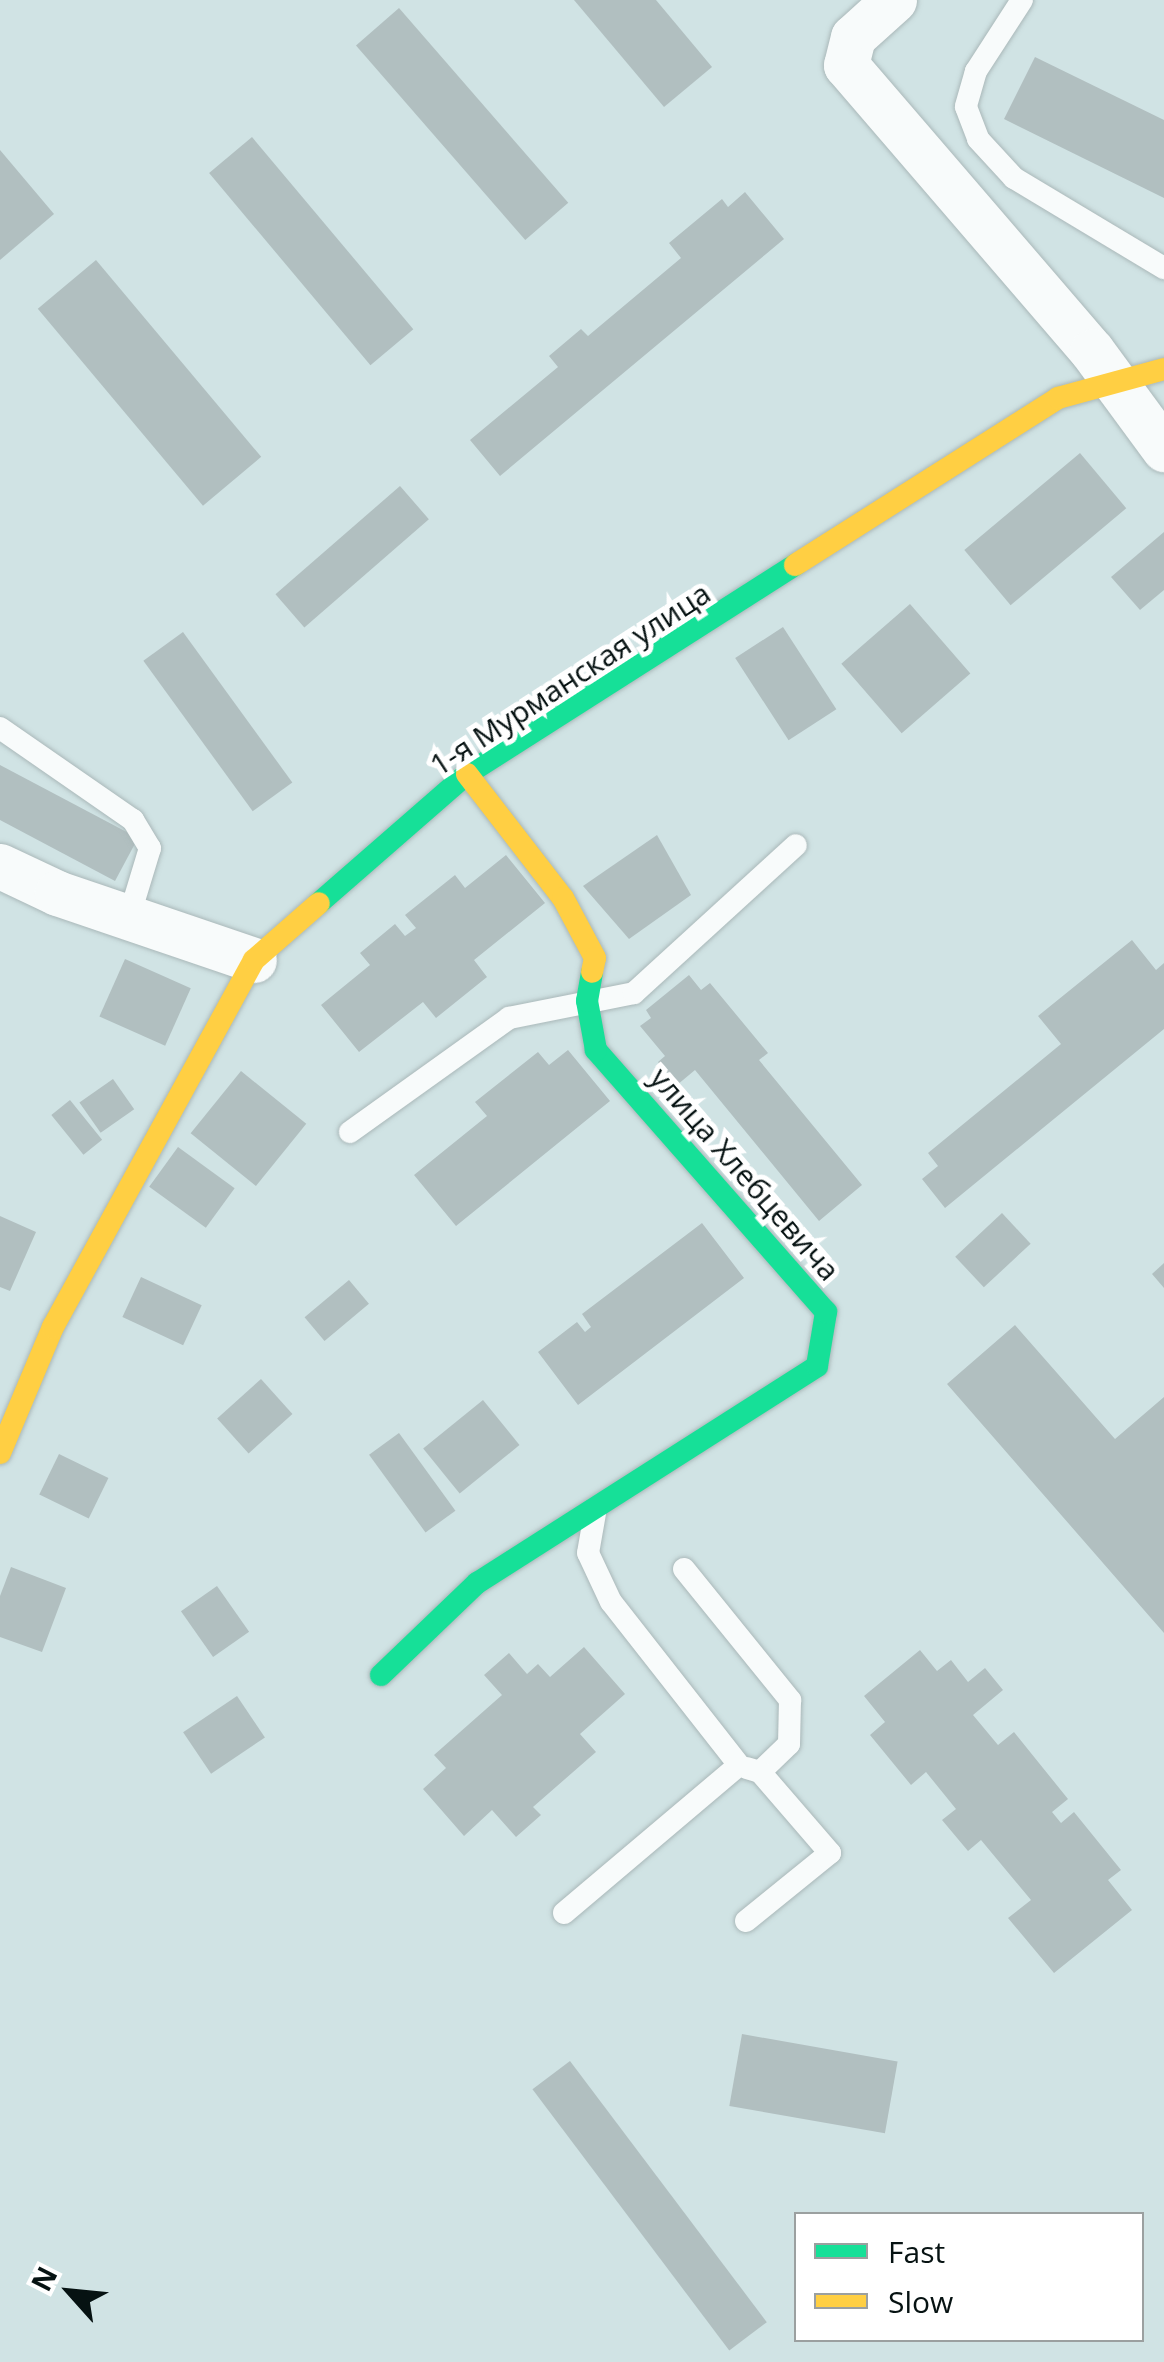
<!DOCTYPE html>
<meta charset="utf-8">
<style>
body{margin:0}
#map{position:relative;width:1164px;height:2362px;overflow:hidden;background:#d0e3e4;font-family:"Open Sans",sans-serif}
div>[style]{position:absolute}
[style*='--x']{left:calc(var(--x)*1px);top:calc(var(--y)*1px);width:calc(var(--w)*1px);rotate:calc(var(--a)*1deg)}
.building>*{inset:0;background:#b1bfc0;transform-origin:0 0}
.roads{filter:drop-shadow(0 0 2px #aab8b9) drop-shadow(0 0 2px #aab8b9)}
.lane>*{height:22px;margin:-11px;padding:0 11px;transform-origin:11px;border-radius:11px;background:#f8fbfb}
.street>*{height:45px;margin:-22.5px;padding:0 22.5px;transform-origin:22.5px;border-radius:22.5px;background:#f8fbfb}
.fast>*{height:22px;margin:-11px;padding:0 11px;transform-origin:11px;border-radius:11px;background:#16e098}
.slow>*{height:22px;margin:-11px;padding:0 11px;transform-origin:11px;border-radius:11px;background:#ffcf43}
span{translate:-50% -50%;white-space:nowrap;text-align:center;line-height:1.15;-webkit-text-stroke:10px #fff;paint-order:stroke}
.street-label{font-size:30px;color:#061212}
.legend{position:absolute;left:794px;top:2212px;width:350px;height:130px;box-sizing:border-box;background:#fff;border:2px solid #9ba0a0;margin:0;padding:12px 18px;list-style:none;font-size:30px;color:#061212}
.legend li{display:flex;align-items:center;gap:20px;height:50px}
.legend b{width:50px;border:2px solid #9ba0a0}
.north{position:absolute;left:20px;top:2242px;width:100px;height:100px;-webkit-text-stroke:8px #fff;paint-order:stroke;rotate:297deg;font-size:28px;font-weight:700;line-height:40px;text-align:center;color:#061212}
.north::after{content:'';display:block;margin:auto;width:35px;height:45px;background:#061212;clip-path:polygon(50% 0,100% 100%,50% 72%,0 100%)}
</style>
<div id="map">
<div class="building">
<i style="clip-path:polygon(574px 0,656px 0,712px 67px,664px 107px)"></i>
<i style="left:399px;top:8px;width:258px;height:57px;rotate:49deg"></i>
<i style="clip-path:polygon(1035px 57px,1164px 120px,1164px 198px,1004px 119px)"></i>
<i style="left:252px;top:137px;width:251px;height:56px;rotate:50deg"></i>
<i style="clip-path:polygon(0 150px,54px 214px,0 260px)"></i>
<i style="clip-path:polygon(745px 192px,784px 239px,500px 476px,470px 440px,558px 367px,549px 356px,581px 329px,588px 336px,681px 258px,669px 243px,722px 199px,728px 207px)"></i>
<i style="left:96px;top:260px;width:257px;height:76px;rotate:50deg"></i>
<i style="left:1080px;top:453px;width:72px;height:151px;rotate:50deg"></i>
<i style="left:400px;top:486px;width:44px;height:165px;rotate:49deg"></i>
<i style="clip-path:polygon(1164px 532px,1164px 590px,1140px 610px,1111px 577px)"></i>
<i style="left:910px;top:604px;width:92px;height:91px;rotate:49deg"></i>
<i style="left:783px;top:627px;width:98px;height:57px;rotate:57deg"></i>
<i style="left:183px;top:632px;width:186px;height:49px;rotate:54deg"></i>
<i style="clip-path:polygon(0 765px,138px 838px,115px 881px,0 820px)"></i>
<i style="clip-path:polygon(657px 835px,691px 895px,629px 939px,583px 886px)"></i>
<i style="clip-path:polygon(506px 855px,545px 903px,474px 960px,487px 977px,436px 1018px,423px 1002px,359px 1052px,321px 1005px,370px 965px,360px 953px,395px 924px,405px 936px,416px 928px,405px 915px,455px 875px,465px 888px)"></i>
<i style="clip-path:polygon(1132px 940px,1156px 970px,1164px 963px,1164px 1029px,945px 1208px,922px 1179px,938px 1166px,928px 1153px,1061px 1044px,1038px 1016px)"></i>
<i style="left:125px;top:959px;width:72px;height:63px;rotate:24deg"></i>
<i style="clip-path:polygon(689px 975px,701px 990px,710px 983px,768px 1053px,759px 1060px,862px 1185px,819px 1221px,695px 1070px,677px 1085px,658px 1062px,665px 1056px,640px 1026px,651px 1018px,646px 1010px)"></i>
<i style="clip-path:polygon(568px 1050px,610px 1101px,456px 1226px,414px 1175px,487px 1116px,475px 1102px,538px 1052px,549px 1065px)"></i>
<i style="left:241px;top:1071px;width:84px;height:80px;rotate:39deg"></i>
<i style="left:113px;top:1079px;width:37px;height:41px;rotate:55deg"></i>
<i style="left:70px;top:1100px;width:51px;height:24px;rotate:51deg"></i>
<i style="left:178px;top:1147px;width:70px;height:49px;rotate:36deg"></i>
<i style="left:1002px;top:1213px;width:42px;height:64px;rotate:47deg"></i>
<i style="clip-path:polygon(0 1216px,36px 1232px,10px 1291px,0 1287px)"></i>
<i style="clip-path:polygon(702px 1223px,744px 1278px,578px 1405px,538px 1352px,577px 1322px,585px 1332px,591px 1327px,582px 1314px)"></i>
<i style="clip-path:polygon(1164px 1263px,1164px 1288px,1152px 1274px)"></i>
<i style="left:141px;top:1277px;width:67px;height:44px;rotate:25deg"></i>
<i style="left:349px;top:1280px;width:31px;height:58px;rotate:50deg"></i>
<i style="clip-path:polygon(1015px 1325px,1115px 1439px,1164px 1397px,1164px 1633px,947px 1384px)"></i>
<i style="left:261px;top:1379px;width:47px;height:59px;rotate:48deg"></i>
<i style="left:483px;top:1400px;width:58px;height:77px;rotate:51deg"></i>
<i style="left:399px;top:1433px;width:96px;height:37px;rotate:54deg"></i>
<i style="left:59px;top:1454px;width:55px;height:45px;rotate:26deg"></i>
<i style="clip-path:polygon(11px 1567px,66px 1588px,42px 1652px,0 1637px,0 1596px)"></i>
<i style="left:217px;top:1586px;width:56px;height:44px;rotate:55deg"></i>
<i style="clip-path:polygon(584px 1647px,625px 1694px,580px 1734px,596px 1752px,533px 1807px,541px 1815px,516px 1837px,492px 1810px,464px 1836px,423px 1789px,446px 1768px,434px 1755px,502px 1695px,484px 1675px,509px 1653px,527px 1674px,538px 1664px,550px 1677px)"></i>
<i style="clip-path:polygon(920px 1650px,937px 1671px,951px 1660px,968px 1682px,985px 1668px,1003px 1690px,973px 1715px,998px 1745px,1014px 1732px,1068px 1799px,1052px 1812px,1061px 1823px,1074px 1812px,1121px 1870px,1108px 1880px,1132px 1910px,1054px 1973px,1008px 1918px,1031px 1900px,981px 1840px,968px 1851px,942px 1820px,956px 1809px,926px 1772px,911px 1785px,870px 1735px,885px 1722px,864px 1696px)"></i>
<i style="left:237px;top:1696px;width:50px;height:65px;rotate:56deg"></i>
<i style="left:742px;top:2034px;width:158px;height:73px;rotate:10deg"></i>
<i style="left:570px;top:2061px;width:327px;height:47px;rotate:53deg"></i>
</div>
<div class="roads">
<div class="lane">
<i style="--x:1022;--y:0;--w:85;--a:122.9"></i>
<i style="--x:976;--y:71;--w:37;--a:106"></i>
<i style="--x:966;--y:107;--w:34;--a:69"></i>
<i style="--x:978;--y:139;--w:53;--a:47.3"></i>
<i style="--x:1014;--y:178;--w:175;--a:31"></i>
<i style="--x:0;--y:728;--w:162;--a:34.7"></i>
<i style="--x:133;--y:820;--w:33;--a:59"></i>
<i style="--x:150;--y:848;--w:72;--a:106.9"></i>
<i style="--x:350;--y:1132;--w:196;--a:-35.6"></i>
<i style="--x:509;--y:1018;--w:127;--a:-11.3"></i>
<i style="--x:634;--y:993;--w:219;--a:-42.4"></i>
<i style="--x:684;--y:1569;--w:169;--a:51"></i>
<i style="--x:790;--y:1700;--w:44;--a:91.3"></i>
<i style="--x:789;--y:1744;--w:40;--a:136"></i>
<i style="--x:564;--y:1913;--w:229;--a:-40.2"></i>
<i style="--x:739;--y:1765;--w:207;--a:-128.1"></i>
<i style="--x:611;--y:1602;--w:54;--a:-115.1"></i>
<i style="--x:588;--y:1553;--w:40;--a:-80"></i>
<i style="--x:746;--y:1921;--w:108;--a:-39"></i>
<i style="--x:830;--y:1853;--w:107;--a:-130.8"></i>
<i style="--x:760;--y:1772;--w:14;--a:-163"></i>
</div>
<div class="street">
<i style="--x:894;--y:0;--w:55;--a:137.9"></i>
<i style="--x:853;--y:37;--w:29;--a:104"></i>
<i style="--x:846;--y:65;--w:377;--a:49.3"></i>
<i style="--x:1092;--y:351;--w:122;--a:53.7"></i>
<i style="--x:0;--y:866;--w:63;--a:25.3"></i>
<i style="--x:57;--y:893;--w:208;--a:18.8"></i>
</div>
<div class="fast">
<i style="--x:319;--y:903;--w:196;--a:-41.1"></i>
<i style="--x:467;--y:774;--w:389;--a:-32.5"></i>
<i style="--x:381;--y:1675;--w:133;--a:-43.8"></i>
<i style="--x:477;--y:1583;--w:403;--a:-32.5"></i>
<i style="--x:817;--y:1366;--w:55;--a:-80.5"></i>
<i style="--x:826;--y:1312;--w:349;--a:-131.3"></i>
<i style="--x:596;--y:1050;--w:50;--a:-100.4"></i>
<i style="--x:587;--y:1001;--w:29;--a:-80"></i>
</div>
<div class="slow">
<i style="--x:795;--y:565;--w:312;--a:-32.4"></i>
<i style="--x:1058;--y:398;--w:110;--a:-15.3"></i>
<i style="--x:467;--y:774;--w:157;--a:52.3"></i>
<i style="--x:563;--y:898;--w:68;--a:61.9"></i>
<i style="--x:595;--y:958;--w:14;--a:102"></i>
<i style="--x:0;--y:1453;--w:137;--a:-67.2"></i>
<i style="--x:53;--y:1327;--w:418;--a:-61.3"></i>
<i style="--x:254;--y:960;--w:86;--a:-41.2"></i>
</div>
</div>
<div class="street-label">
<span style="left:570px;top:679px;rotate:-33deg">1-я Мурманская улица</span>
<span style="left:745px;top:1174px;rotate:49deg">улица Хлебцевича</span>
</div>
<ul class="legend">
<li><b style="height:12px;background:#16e098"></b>Fast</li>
<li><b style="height:12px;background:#ffcf43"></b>Slow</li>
</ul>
<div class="north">N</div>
</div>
